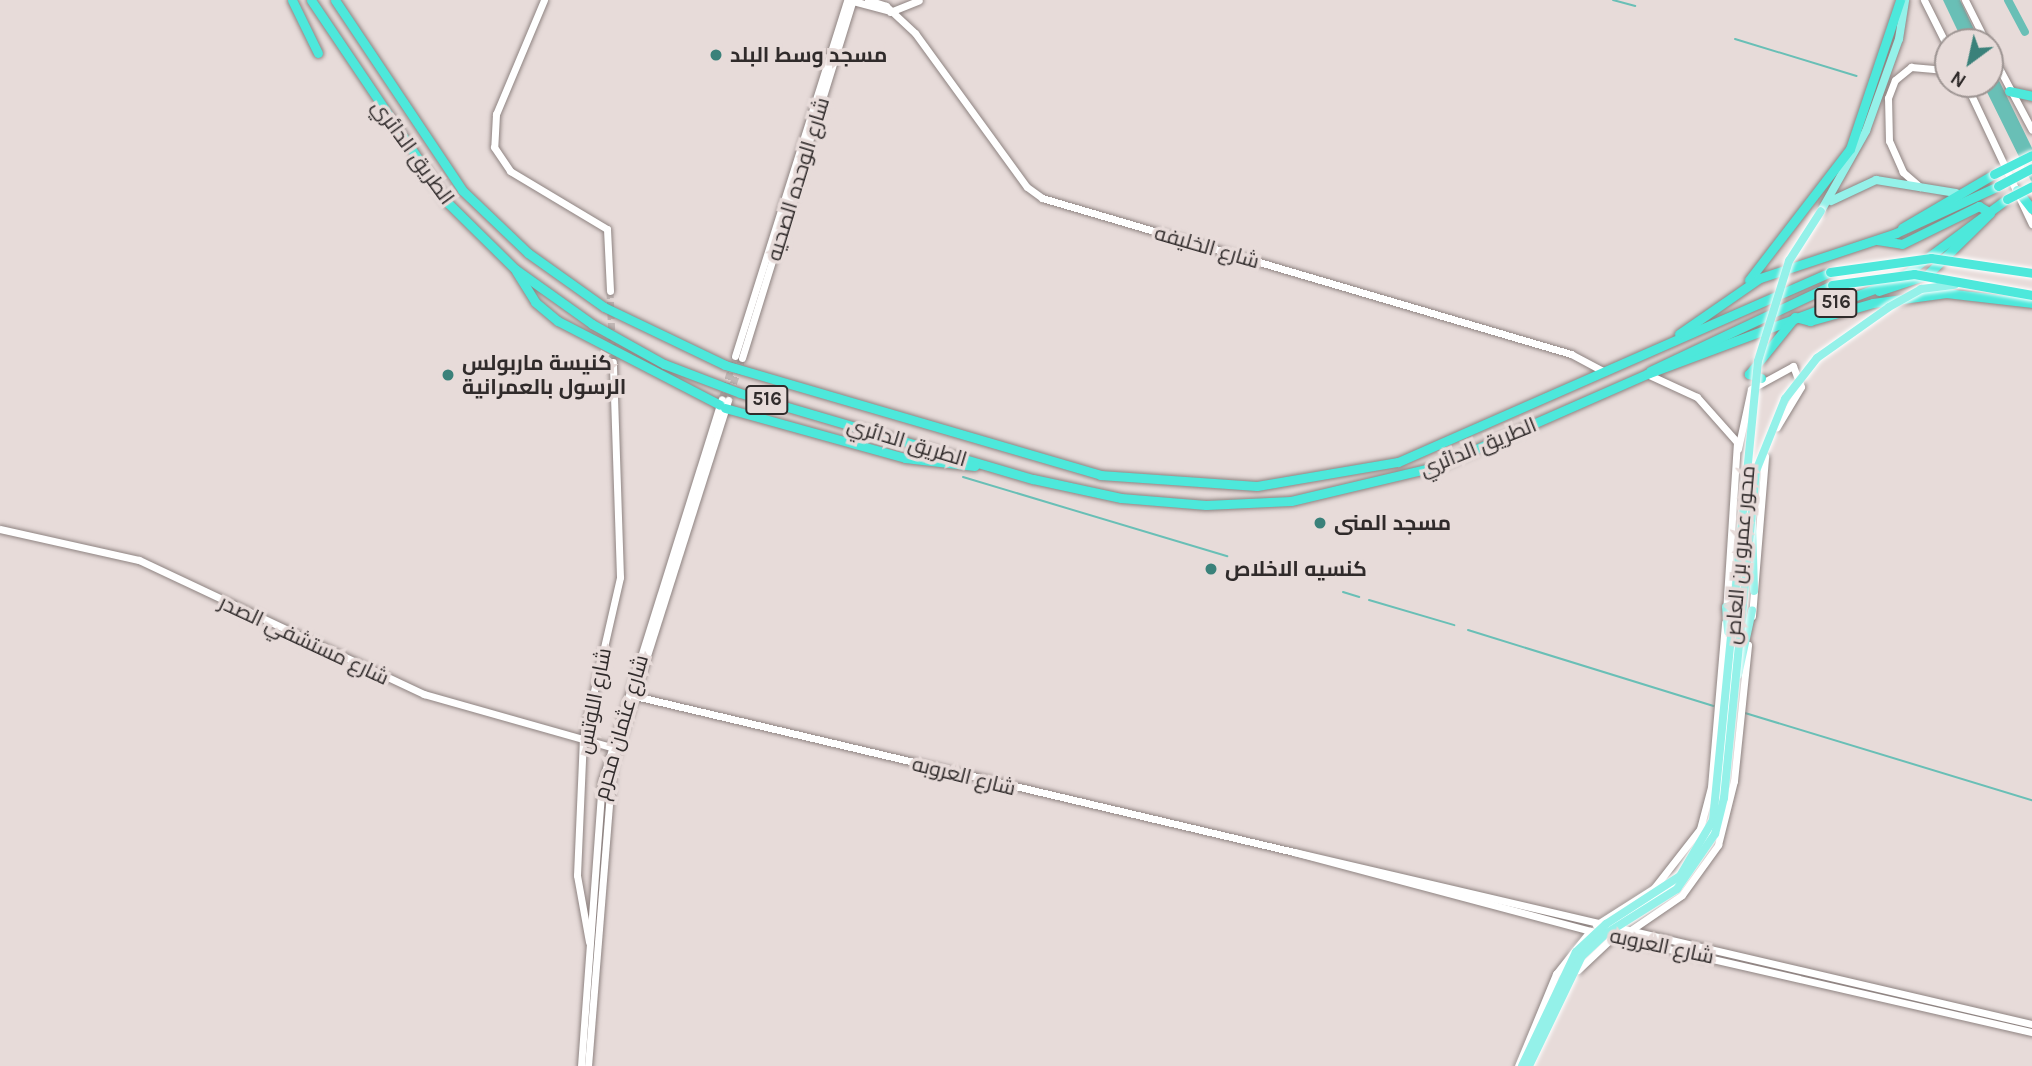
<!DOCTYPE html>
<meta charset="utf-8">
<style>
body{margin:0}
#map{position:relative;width:2032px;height:1066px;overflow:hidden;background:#e7dbd9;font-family:Karla,Cairo,sans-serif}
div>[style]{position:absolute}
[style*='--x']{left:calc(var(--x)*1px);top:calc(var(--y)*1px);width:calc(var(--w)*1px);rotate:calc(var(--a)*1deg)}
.water>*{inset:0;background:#69bfb6}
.stream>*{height:2px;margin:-1px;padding:0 1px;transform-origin:1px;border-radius:1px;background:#69bfb6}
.river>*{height:8px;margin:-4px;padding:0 4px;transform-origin:4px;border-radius:4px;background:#69bfb6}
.secondary-tunnel>*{height:7px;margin-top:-3.5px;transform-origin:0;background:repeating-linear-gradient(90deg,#c2b8b6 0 7px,transparent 0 10.5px)}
.roads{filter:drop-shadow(0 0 2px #8e8381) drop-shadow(0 0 2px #8e8381)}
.secondary>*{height:7px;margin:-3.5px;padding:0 3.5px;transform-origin:3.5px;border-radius:3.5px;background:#fff}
.primary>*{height:8px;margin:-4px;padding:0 4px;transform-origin:4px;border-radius:4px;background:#94f1e9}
.highway>*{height:9px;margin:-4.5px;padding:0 4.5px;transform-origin:4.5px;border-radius:4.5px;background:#4de8db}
.bridges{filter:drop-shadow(0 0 2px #fff) drop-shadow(0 0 2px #fff)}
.primary-bridge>*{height:8px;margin:-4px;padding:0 4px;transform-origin:4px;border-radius:4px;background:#94f1e9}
.highway-bridge>*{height:9px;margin:-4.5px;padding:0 4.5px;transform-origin:4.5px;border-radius:4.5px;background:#4de8db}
.dots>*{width:19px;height:19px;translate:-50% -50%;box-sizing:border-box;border:4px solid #e7dbd9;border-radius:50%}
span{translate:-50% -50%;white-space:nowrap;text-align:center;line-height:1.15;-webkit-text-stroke:7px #e7dbd9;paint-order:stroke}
.shield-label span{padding:2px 5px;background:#e7dbd9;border:2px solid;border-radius:5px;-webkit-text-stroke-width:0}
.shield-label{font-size:19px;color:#302b2b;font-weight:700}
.poi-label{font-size:21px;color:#302b2b;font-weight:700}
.left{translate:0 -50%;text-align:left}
.street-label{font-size:21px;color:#302b2b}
.north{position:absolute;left:1934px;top:28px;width:70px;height:70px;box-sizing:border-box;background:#e7dbd9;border:2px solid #9e9593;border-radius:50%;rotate:213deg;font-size:19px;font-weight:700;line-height:28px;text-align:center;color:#302b2b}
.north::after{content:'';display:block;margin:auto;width:24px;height:32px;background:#3a817a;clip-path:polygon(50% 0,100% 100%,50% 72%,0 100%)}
</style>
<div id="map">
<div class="water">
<i style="clip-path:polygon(1943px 0,1960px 0,1980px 42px,1963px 42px)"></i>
<i style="clip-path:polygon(1990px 62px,2032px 148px,2032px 183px,1983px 84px,1990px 84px)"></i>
</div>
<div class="stream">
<i style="--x:1613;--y:0;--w:23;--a:15"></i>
<i style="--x:1735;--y:39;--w:127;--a:16.9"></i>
<i style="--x:963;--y:477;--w:276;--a:16.7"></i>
<i style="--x:1343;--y:592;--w:17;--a:17"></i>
<i style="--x:1369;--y:600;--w:89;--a:16.4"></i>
<i style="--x:1468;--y:630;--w:257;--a:17.2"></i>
<i style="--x:1745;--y:713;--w:300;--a:16.9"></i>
</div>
<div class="river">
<i style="--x:2008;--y:0;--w:36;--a:62"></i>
</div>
<div class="secondary-tunnel">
<i style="--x:610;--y:291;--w:71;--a:87.6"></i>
<i style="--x:730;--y:393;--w:37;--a:-71"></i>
<i style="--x:722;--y:399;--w:45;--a:-73.2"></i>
</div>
<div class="roads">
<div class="secondary">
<i style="--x:544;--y:0;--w:124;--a:112.8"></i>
<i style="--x:496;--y:114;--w:33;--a:93"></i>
<i style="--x:494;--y:147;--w:29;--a:56"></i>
<i style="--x:510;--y:171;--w:113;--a:30.9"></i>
<i style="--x:607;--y:229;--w:62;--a:87.2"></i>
<i style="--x:868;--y:0;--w:19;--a:18"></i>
<i style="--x:886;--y:6;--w:40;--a:43"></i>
<i style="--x:915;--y:33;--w:190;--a:54"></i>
<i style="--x:1027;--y:187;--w:19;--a:36"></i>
<i style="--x:1042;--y:198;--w:552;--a:16.43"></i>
<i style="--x:1571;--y:354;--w:38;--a:28"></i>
<i style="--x:1924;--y:0;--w:54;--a:63.4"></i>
<i style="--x:1965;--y:0;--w:47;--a:63.4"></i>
<i style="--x:853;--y:1;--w:35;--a:15"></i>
<i style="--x:890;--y:12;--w:31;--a:-22"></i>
<i style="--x:1990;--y:51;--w:89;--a:62"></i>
<i style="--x:1966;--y:84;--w:155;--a:64.8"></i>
<i style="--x:1920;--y:187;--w:23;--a:-139"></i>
<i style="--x:1903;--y:172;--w:34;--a:-114"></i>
<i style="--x:1889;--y:141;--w:43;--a:-91.3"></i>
<i style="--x:1888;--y:98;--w:19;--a:-69"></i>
<i style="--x:1895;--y:80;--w:21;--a:-39"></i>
<i style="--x:1911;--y:67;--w:37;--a:5"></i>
<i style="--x:735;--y:356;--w:373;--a:-72.5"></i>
<i style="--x:742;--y:358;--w:375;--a:-72.8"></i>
<i style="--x:1647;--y:374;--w:55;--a:24.7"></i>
<i style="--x:1697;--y:397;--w:60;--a:48.4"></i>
<i style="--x:1737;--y:442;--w:169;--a:93.7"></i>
<i style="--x:1738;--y:449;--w:61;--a:-77.8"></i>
<i style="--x:1751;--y:389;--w:48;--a:-28.7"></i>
<i style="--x:1793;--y:366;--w:22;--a:69"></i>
<i style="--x:1801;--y:387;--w:47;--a:121"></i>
<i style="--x:0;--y:529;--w:142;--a:12.6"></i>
<i style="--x:139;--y:560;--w:315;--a:25.2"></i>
<i style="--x:424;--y:694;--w:194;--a:15.8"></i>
<i style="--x:1752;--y:616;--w:160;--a:-85.3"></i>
<i style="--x:635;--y:696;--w:677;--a:13.32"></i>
<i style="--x:1294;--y:852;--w:306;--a:14.9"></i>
<i style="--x:1590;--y:931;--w:453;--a:12.9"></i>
<i style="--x:1294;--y:852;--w:758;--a:13.12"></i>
<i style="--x:1596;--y:925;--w:69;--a:-32.5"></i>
<i style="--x:1654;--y:888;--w:75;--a:-52.1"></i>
<i style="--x:1700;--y:829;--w:43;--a:-75.3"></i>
<i style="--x:1711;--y:787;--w:165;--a:-85.1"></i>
<i style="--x:1628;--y:932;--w:65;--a:-34.4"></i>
<i style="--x:1682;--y:895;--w:62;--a:-54.2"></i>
<i style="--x:1718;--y:845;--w:66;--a:-76"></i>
<i style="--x:1734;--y:781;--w:137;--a:-84.1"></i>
<i style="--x:589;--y:942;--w:68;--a:-100.2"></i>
<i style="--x:577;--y:875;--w:136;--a:-87.5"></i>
<i style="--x:583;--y:739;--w:166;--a:-77.1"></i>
<i style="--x:620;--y:577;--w:215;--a:-91.9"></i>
<i style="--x:1578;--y:970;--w:50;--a:-43.4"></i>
<i style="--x:581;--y:1066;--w:286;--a:-85.8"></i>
<i style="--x:602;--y:781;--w:400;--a:-72.6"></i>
<i style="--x:588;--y:1066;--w:301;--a:-85.4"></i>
<i style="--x:612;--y:766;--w:384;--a:-72.4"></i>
<i style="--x:1518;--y:1066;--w:100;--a:-67.6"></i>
<i style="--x:1556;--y:974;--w:55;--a:-51.7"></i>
</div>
<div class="primary">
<i style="--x:1831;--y:201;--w:50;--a:-25"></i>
<i style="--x:1876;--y:180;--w:81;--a:9.2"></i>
<i style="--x:1821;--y:211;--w:92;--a:-60.6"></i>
<i style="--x:1866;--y:131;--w:98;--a:-70.3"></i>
<i style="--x:1899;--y:39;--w:39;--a:-81"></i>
<i style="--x:1752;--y:522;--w:69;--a:88.3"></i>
<i style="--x:1726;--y:607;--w:25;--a:85"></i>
<i style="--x:1738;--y:675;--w:66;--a:-77.7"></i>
</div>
<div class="highway">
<i style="--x:292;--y:0;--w:59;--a:63.9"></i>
<i style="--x:311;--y:0;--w:245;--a:56"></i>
<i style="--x:448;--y:203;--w:94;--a:44.6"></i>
<i style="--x:515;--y:269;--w:95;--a:35.5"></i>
<i style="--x:592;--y:324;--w:82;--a:29.1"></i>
<i style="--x:664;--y:364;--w:81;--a:20.9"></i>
<i style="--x:740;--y:393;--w:305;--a:16.4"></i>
<i style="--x:1033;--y:479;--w:90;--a:12.2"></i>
<i style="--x:1121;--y:498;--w:85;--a:4.7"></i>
<i style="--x:1206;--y:505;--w:85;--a:-2.7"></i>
<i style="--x:1291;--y:501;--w:148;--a:-13.3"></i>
<i style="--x:1435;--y:467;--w:232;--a:-23.7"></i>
<i style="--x:1647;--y:374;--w:266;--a:-20.5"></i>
<i style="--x:1896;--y:281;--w:138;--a:-36.5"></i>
<i style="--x:335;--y:0;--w:229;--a:56.2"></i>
<i style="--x:462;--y:190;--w:91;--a:43.7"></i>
<i style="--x:528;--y:253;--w:93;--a:35.4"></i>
<i style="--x:604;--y:307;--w:134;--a:25.6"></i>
<i style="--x:725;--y:365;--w:391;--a:16.3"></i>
<i style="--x:1100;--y:475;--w:157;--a:4"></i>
<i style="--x:1257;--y:486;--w:143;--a:-9.7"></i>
<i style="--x:1398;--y:462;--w:472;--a:-23.7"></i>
<i style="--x:2009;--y:91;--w:24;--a:12"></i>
<i style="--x:2017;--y:190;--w:24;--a:52"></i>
<i style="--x:1902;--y:228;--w:107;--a:-30.4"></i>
<i style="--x:1877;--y:240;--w:25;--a:9"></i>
<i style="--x:1902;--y:244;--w:86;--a:-26.3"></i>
<i style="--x:1979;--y:206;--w:13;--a:32"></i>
<i style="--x:1990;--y:213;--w:88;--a:135.5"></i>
<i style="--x:1927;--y:275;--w:51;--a:161.6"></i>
<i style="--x:516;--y:271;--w:36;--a:58"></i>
<i style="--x:535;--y:302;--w:30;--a:40"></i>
<i style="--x:558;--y:321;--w:182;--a:27.4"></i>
<i style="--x:1749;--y:280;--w:165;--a:-52.4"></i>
<i style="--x:1850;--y:149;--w:157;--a:-71.4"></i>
<i style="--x:1679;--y:334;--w:98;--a:-34.7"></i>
<i style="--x:1760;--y:278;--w:143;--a:-18.3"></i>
<i style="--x:1896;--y:233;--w:112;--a:-24.7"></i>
<i style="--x:1650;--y:371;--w:201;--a:-25.3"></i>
<i style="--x:1761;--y:378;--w:13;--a:-162"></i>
<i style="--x:1749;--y:374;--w:73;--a:-51.1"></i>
<i style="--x:1795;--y:317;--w:16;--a:15"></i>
<i style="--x:1810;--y:321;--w:66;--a:-15.9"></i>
<i style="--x:1873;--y:303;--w:74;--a:-7.8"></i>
<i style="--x:1946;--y:293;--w:87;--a:6.6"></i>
<i style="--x:725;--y:408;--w:187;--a:15.5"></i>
<i style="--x:905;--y:458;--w:70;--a:6.5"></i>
</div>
</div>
<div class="bridges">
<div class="primary-bridge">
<i style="--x:1522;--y:1066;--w:126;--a:-64.7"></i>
<i style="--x:1576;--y:952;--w:41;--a:-43"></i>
<i style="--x:1606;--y:924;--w:88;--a:-33"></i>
<i style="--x:1680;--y:876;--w:65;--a:-59.5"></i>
<i style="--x:1713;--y:820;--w:461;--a:-84.4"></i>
<i style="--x:1758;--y:361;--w:105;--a:-72.8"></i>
<i style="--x:1789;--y:261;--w:59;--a:-57.4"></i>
<i style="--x:1529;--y:1066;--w:122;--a:-64.3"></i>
<i style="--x:1582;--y:956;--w:34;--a:-43"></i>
<i style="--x:1607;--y:933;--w:83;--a:-32.2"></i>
<i style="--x:1677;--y:889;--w:67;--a:-55.4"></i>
<i style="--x:1715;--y:834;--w:37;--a:-76"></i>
<i style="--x:1724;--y:798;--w:329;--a:-84.4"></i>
<i style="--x:1756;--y:471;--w:78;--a:-68.1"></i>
<i style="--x:1785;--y:399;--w:52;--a:-52"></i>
<i style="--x:1817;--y:358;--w:88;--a:-35.3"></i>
<i style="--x:1889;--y:307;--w:37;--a:-29"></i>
<i style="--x:1921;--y:289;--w:34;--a:-7"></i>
</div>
<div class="highway-bridge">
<i style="--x:1994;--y:174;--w:42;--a:-26.6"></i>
<i style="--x:1998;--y:186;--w:38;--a:-28"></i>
<i style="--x:2007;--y:199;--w:28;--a:-27"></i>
<i style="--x:1830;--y:272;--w:102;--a:-7.9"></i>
<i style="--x:1931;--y:258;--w:102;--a:8.4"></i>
<i style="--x:1832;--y:285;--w:83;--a:-7.6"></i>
<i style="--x:1914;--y:274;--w:120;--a:10.1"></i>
</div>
</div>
<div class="dots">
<i style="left:716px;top:55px;background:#3a817a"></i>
<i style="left:448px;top:375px;background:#3a817a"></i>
<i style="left:1320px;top:523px;background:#3a817a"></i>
<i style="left:1211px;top:569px;background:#3a817a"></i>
</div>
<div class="shield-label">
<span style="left:1836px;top:303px">516</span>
<span style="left:767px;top:400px">516</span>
</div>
<div class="poi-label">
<span class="left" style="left:730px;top:55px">مسجد وسط البلد</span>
<span class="left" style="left:462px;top:375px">كنيسة ماربولس<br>الرسول بالعمرانية</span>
<span class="left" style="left:1334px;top:523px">مسجد المنى</span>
<span class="left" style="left:1225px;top:569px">كنسيه الاخلاص</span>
</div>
<div class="street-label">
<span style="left:413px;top:152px;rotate:54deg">الطريق الدائري</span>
<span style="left:798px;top:179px;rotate:-73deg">شارع الوحده الصحيه</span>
<span style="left:1207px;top:247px;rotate:16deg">شارع الخليفه</span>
<span style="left:907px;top:442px;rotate:17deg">الطريق الدائري</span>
<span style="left:1478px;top:447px;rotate:-22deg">الطريق الدائري</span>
<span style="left:1740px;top:555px;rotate:-85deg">محور عمرو بن العاص</span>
<span style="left:304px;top:640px;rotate:25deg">شارع مستشفي الصدر</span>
<span style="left:594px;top:701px;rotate:-79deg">شارع اللوتس</span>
<span style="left:621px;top:727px;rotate:-74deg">شارع عثمان محرم</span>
<span style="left:964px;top:776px;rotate:14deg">شارع العروبه</span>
<span style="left:1662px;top:946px;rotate:12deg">شارع العروبه</span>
</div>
<div class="north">N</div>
</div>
